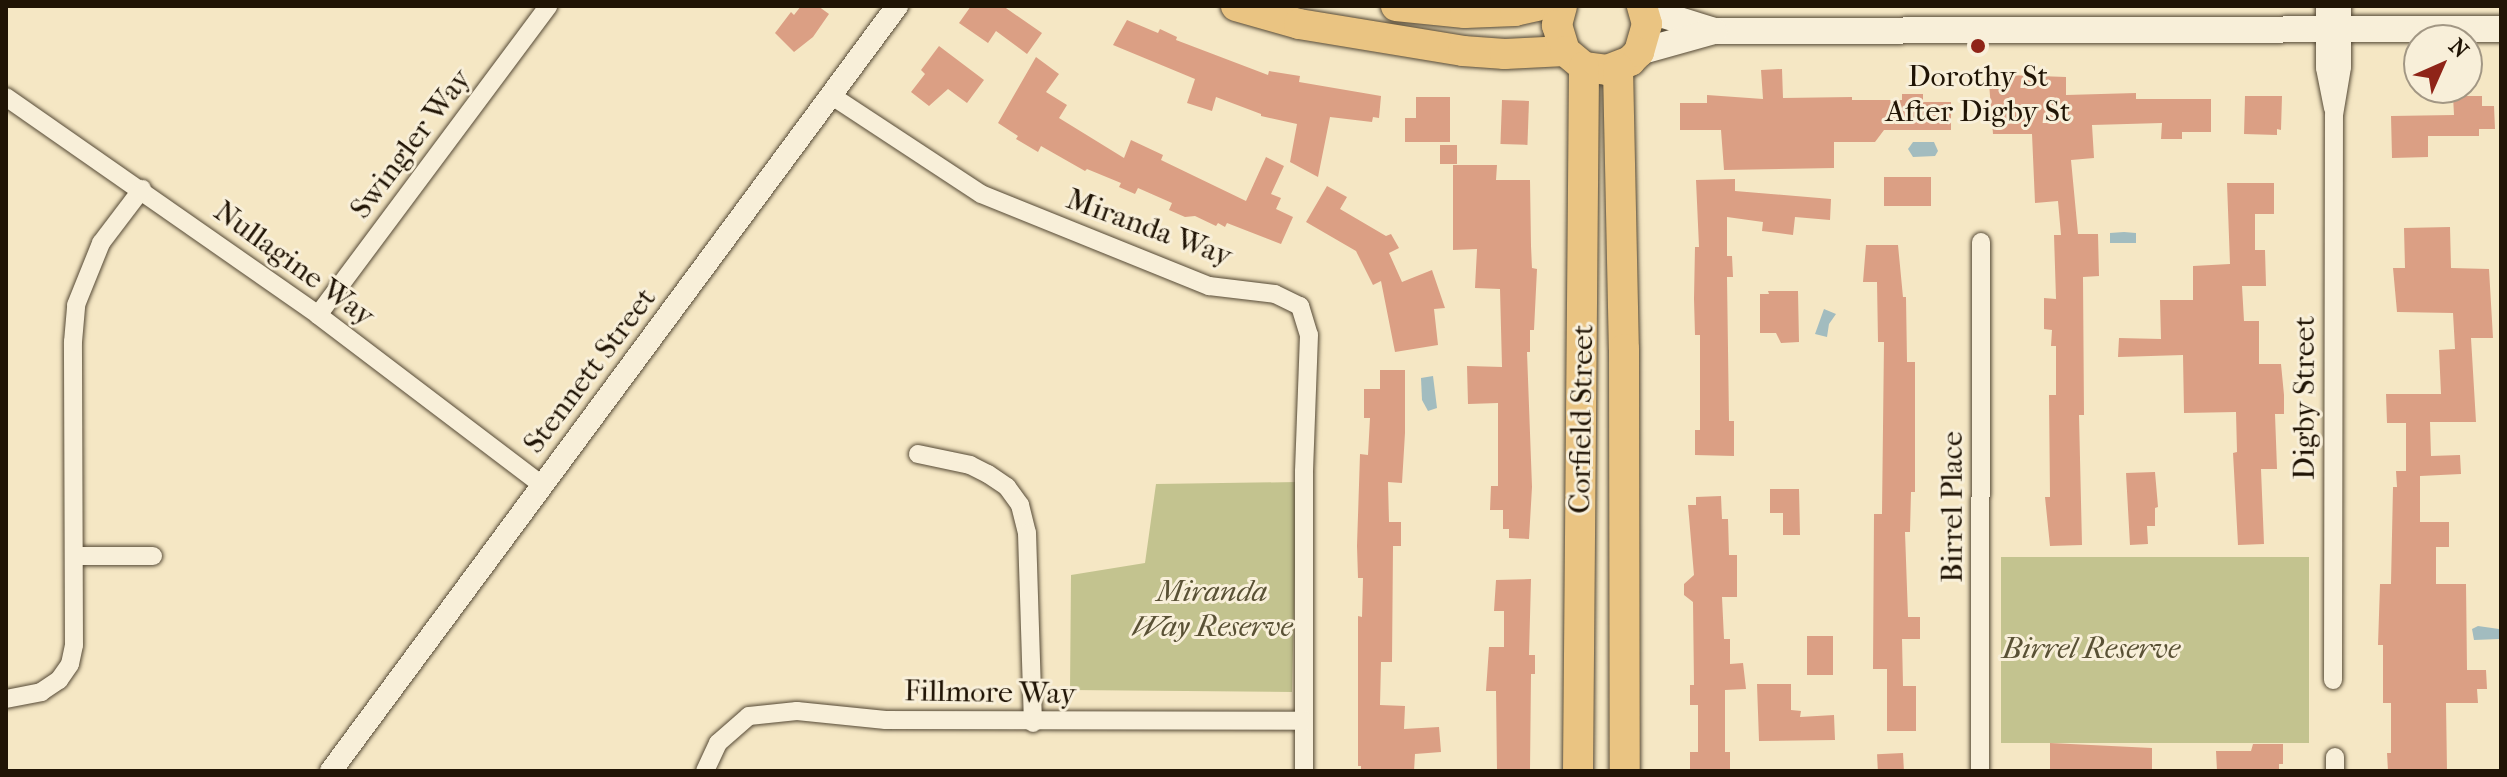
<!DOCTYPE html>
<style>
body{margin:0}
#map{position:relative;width:2507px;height:777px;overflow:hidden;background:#f5e7c4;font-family:"IM FELL French Canon",serif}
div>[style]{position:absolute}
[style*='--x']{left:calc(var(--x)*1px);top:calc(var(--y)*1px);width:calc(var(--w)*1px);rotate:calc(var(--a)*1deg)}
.green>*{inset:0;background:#c3c38f;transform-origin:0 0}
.water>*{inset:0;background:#a2bcbf}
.building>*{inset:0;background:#db9f84;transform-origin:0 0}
.roads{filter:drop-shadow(0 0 2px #554935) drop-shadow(0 0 2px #554935)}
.minor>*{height:18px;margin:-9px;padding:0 9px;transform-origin:9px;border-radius:9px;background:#f8efd9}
.tertiary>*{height:22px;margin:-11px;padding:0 11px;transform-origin:11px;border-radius:11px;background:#f8efd9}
.secondary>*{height:26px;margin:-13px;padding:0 13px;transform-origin:13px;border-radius:13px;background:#f8efd9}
.primary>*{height:30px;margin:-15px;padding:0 15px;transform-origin:15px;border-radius:15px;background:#eac482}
.dots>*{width:22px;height:22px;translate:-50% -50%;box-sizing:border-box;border:4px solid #f8efd9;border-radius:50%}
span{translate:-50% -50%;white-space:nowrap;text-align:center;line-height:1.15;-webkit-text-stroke:6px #f8efd9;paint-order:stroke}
.poi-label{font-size:30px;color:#201405}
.street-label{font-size:30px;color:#201405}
.park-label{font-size:30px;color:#595135;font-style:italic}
.frame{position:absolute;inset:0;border:8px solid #201405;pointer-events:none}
.north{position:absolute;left:2403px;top:24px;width:80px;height:80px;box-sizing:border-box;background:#f8efd9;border:2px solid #a29784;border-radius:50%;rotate:45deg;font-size:22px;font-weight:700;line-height:32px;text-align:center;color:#201405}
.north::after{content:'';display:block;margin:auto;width:28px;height:36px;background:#8f2418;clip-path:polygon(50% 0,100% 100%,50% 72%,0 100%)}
</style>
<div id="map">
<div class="green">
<i style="clip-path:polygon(1297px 482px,1292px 692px,1070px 690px,1071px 575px,1145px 563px,1156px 484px)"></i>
<i style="left:2001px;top:557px;width:308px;height:186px"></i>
</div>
<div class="water">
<i style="clip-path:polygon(1913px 142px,1934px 142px,1938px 151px,1935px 156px,1913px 157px,1908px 149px)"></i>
<i style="clip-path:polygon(2124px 232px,2136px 233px,2136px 243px,2110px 243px,2110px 233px)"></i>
<i style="clip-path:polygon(1824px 309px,1836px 314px,1829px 324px,1827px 337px,1815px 334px)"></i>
<i style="clip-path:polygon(1433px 376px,1437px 408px,1428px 411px,1422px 400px,1421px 378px)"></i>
<i style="clip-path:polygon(2478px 626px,2499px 629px,2499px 639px,2474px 640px,2472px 629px)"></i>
</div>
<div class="building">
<i style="clip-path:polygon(801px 6px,818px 6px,829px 14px,813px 37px,794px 52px,775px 33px,791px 12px,794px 15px)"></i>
<i style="clip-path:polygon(971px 6px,1003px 6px,1042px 33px,1027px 54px,996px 31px,988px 43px,959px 23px)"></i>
<i style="clip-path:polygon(1127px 20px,1158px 33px,1160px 29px,1177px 37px,1176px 40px,1268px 75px,1269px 71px,1300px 76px,1299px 82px,1381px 96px,1379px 118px,1373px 117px,1372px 122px,1330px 117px,1318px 177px,1290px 162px,1297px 124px,1261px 116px,1261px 114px,1216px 97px,1212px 111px,1187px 103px,1195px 79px,1113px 45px)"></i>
<i style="clip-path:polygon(939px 46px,984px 80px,967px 103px,948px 89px,929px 106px,911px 92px,925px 74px,921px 70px)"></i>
<i style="clip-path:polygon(1036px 57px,1059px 74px,1046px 92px,1067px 105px,1059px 118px,1124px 158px,1131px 140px,1163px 155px,1161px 160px,1246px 201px,1266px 157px,1284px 166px,1271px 194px,1281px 198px,1276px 209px,1293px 217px,1281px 244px,1227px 223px,1225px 227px,1218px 223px,1216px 226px,1195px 216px,1185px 217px,1169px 210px,1172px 203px,1138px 188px,1135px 194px,1119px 187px,1121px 183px,1087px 169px,1085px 171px,1041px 146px,1038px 152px,1016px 139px,1018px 136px,998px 123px)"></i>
<i style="clip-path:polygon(1782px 69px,1783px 98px,1852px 97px,1852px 100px,1902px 100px,1902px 94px,1923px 94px,1923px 102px,1951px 102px,1951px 130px,1884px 130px,1875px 142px,1834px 142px,1834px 168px,1724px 170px,1721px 130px,1680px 130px,1680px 103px,1707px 103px,1707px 95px,1763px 99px,1761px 70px)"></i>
<i style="clip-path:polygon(2007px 75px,2066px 77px,2066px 95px,2136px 93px,2136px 99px,2211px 99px,2211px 132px,2182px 132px,2182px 139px,2161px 139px,2162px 123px,2092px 125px,2094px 158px,2071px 160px,2078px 234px,2098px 234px,2099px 276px,2083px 277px,2084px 415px,2079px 415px,2082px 545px,2050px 546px,2045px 497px,2050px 497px,2049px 395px,2056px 395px,2056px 346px,2051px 346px,2052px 330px,2044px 329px,2044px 298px,2056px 299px,2054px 235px,2061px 235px,2058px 201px,2035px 203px,2032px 134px,1993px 134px,1989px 83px,2007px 82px)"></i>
<i style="clip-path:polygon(2245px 96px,2282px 96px,2281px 130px,2277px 129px,2277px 135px,2244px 134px)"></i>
<i style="clip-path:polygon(2453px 96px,2482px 96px,2482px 106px,2494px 106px,2495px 129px,2479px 129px,2479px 136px,2428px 136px,2428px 157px,2392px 158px,2391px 116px,2454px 115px)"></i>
<i style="clip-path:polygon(1416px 97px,1450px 97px,1450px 142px,1405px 142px,1405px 118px,1416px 118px)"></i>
<i style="left:1502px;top:100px;width:27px;height:44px;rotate:2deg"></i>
<i style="left:1440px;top:145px;width:17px;height:19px"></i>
<i style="clip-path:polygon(1453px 165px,1497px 165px,1496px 180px,1530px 180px,1531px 246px,1532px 268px,1537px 269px,1534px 330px,1530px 330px,1530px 352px,1527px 352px,1532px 487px,1529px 539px,1509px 538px,1509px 529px,1503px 529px,1503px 510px,1490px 510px,1491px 486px,1498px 486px,1498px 403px,1468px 404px,1467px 366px,1502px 367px,1500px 289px,1475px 288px,1477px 249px,1453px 250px)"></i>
<i style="left:1931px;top:177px;width:29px;height:47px;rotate:90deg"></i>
<i style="clip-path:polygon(1735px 179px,1735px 191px,1831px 199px,1830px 220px,1795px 217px,1793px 235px,1762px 231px,1763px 222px,1727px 217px,1727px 256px,1732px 256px,1733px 277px,1727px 277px,1729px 421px,1734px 421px,1734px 456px,1695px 455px,1695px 430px,1700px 430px,1700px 335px,1695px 335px,1694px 299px,1695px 247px,1699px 247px,1696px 180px)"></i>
<i style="clip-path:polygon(2227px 183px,2274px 183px,2274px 214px,2255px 214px,2255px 250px,2265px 250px,2266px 286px,2242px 286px,2244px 321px,2259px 321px,2259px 364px,2281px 364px,2284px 395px,2284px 414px,2275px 414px,2277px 469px,2261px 469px,2264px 544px,2238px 545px,2233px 453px,2237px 452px,2236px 412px,2184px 413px,2183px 355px,2118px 357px,2119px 338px,2161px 339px,2160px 300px,2193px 300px,2193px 266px,2230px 264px)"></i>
<i style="clip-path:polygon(1327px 186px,1347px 197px,1340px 209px,1386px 236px,1391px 234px,1399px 248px,1389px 253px,1402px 282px,1432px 270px,1445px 308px,1434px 309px,1438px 345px,1395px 352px,1381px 281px,1373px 285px,1356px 251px,1306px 222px)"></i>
<i style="clip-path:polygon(2450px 227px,2451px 268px,2489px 269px,2493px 338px,2471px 338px,2476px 422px,2430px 422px,2431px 456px,2460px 455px,2461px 474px,2420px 476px,2420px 522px,2449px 522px,2449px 547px,2436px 547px,2436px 584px,2466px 584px,2467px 670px,2486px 670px,2487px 689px,2477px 689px,2478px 703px,2446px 703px,2447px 770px,2388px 771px,2387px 753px,2391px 753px,2391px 703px,2383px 703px,2383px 645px,2378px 645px,2380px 584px,2391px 584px,2393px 487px,2397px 487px,2396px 471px,2406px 471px,2406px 423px,2387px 423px,2386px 394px,2441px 394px,2439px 350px,2455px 349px,2453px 313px,2397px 312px,2393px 268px,2405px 268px,2404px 228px)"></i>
<i style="clip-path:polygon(1866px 245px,1898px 245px,1903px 297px,1906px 297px,1907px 362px,1915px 362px,1915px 492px,1911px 492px,1910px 532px,1905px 532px,1908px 617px,1920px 617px,1920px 639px,1902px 639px,1903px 686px,1916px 686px,1916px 731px,1887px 731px,1887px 669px,1873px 669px,1874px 514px,1882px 514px,1884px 342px,1878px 342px,1877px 282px,1863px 282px)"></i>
<i style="clip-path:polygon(1768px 291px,1798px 291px,1799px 342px,1781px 343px,1776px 333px,1760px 333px,1760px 294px,1769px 294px)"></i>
<i style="clip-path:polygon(1380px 370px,1405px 370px,1405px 433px,1402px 483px,1388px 482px,1389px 522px,1401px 522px,1401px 546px,1393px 546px,1392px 662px,1381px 662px,1380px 705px,1405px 706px,1404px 729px,1439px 727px,1441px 752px,1415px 754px,1414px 771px,1361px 771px,1361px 766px,1358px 766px,1358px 616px,1362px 617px,1363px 578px,1358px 578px,1357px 546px,1360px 454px,1368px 455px,1370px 418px,1364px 418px,1364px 389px,1380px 389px)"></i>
<i style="clip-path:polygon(2155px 472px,2158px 507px,2155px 508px,2155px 526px,2147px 526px,2148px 544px,2130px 545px,2126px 473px)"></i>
<i style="clip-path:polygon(1770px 489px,1799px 489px,1800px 535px,1783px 535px,1783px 513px,1770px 513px)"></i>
<i style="clip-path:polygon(1721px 496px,1722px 519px,1728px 519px,1729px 555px,1737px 555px,1737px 597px,1722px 597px,1724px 639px,1730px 639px,1730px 664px,1743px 663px,1746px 689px,1725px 690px,1725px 752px,1730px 752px,1730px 771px,1690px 771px,1690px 752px,1698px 752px,1698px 705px,1690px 705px,1690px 685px,1694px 685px,1693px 602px,1684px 595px,1684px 584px,1694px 575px,1688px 505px,1696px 505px,1696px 497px)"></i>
<i style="clip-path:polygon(1531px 579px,1529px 655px,1535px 655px,1535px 674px,1531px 674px,1530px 771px,1497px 771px,1496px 691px,1486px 691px,1489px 647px,1504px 647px,1504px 611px,1494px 611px,1496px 580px)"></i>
<i style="left:1807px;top:636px;width:26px;height:39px"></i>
<i style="clip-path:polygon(1757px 684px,1791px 684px,1791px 710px,1801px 711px,1800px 717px,1834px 715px,1835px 740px,1759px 741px)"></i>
<i style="clip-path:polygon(2050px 743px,2152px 748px,2152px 771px,2050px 771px)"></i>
<i style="clip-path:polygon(2253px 744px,2283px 744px,2283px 764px,2279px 764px,2279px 771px,2217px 771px,2216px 751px,2251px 751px)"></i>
<i style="left:1903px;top:753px;width:18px;height:26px;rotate:87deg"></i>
</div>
<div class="roads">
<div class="minor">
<i style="--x:2325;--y:6;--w:62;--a:90"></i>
<i style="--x:2325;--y:68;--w:41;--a:78.7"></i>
<i style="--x:832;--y:96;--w:178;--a:33.3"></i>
<i style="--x:981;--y:194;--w:246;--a:22"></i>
<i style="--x:1209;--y:286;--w:66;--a:6.9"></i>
<i style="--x:1275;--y:294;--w:28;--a:26"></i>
<i style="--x:1300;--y:306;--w:30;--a:73"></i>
<i style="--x:1309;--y:335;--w:137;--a:92.1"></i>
<i style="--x:1304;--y:472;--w:299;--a:90"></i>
<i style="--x:6;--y:97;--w:381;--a:34.9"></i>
<i style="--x:318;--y:315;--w:281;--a:37.2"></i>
<i style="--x:318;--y:315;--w:385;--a:-53.3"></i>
<i style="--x:918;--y:454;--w:53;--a:11.9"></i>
<i style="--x:970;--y:465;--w:20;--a:27"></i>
<i style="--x:988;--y:474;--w:23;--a:34"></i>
<i style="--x:1007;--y:487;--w:22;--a:54"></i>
<i style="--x:1020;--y:505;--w:29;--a:76"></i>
<i style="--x:1027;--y:533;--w:190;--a:88.2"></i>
<i style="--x:74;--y:556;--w:79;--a:0"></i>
<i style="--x:2333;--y:680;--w:565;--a:-89.9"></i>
<i style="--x:2334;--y:115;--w:49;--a:-80.5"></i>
<i style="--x:2342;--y:67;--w:61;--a:-90"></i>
<i style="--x:6;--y:699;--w:36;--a:-11"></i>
<i style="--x:41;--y:692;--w:22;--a:-34"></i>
<i style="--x:59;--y:680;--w:19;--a:-55"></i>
<i style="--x:70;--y:664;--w:19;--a:-78"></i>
<i style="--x:74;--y:645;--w:303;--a:-90.2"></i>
<i style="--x:73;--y:342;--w:37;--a:-85"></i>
<i style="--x:76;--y:305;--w:67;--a:-68"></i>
<i style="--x:101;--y:243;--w:68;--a:-52.8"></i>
<i style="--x:705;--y:771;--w:31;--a:-65"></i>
<i style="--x:718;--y:743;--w:41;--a:-41.1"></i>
<i style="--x:749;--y:716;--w:48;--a:-5.9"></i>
<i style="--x:797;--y:711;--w:89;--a:5.8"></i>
<i style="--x:886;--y:720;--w:418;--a:0.1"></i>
<i style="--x:1980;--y:771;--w:529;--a:-89.89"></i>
<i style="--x:2335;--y:771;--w:14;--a:-90"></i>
</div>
<div class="tertiary">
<i style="--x:331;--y:771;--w:952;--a:-53.5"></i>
</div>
<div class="secondary">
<i style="--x:1644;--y:9;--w:73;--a:17.4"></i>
<i style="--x:1714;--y:31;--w:787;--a:-0.15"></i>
<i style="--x:1639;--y:52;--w:78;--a:-15.6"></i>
</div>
<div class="primary">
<i style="--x:1236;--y:6;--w:66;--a:15.9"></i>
<i style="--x:1299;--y:24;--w:166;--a:9.3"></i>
<i style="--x:1463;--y:51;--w:42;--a:4.1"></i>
<i style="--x:1505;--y:54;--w:60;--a:-2.9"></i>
<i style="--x:1396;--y:6;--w:69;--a:5.8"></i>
<i style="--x:1465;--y:13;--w:50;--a:-2.3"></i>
<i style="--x:1515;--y:11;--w:23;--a:-13"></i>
<i style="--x:1562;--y:6;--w:20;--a:105"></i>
<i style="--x:1557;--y:25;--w:27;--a:73"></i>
<i style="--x:1565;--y:51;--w:25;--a:40"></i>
<i style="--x:1584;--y:67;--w:23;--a:7"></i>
<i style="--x:1607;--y:70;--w:25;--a:-21"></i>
<i style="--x:1630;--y:61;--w:13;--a:-45"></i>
<i style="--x:1639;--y:52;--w:29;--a:-74"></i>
<i style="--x:1647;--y:24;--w:19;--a:-106"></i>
<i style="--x:1618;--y:68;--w:281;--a:88.8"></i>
<i style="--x:1624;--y:349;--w:422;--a:89.9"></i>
<i style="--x:1578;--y:771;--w:704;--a:-89.51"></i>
</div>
</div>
<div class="dots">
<i style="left:1978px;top:46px;background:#8f2418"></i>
</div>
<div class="poi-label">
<span style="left:1978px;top:94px">Dorothy St<br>After Digby St</span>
</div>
<div class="street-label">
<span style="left:411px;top:144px;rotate:-53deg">Swingler Way</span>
<span style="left:1149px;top:228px;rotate:20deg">Miranda Way</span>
<span style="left:294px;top:264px;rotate:36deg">Nullagine Way</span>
<span style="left:590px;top:371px;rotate:-53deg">Stennett Street</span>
<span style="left:2305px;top:398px;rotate:-90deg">Digby Street</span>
<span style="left:1582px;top:419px;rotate:-89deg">Corfield Street</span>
<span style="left:1953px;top:507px;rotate:-90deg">Birrel Place</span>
<span style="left:990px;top:693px;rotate:1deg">Fillmore Way</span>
</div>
<div class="park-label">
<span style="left:1212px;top:609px">Miranda<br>Way Reserve</span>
<span style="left:2091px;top:649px">Birrel Reserve</span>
</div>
<div class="frame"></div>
<div class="north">N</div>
</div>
